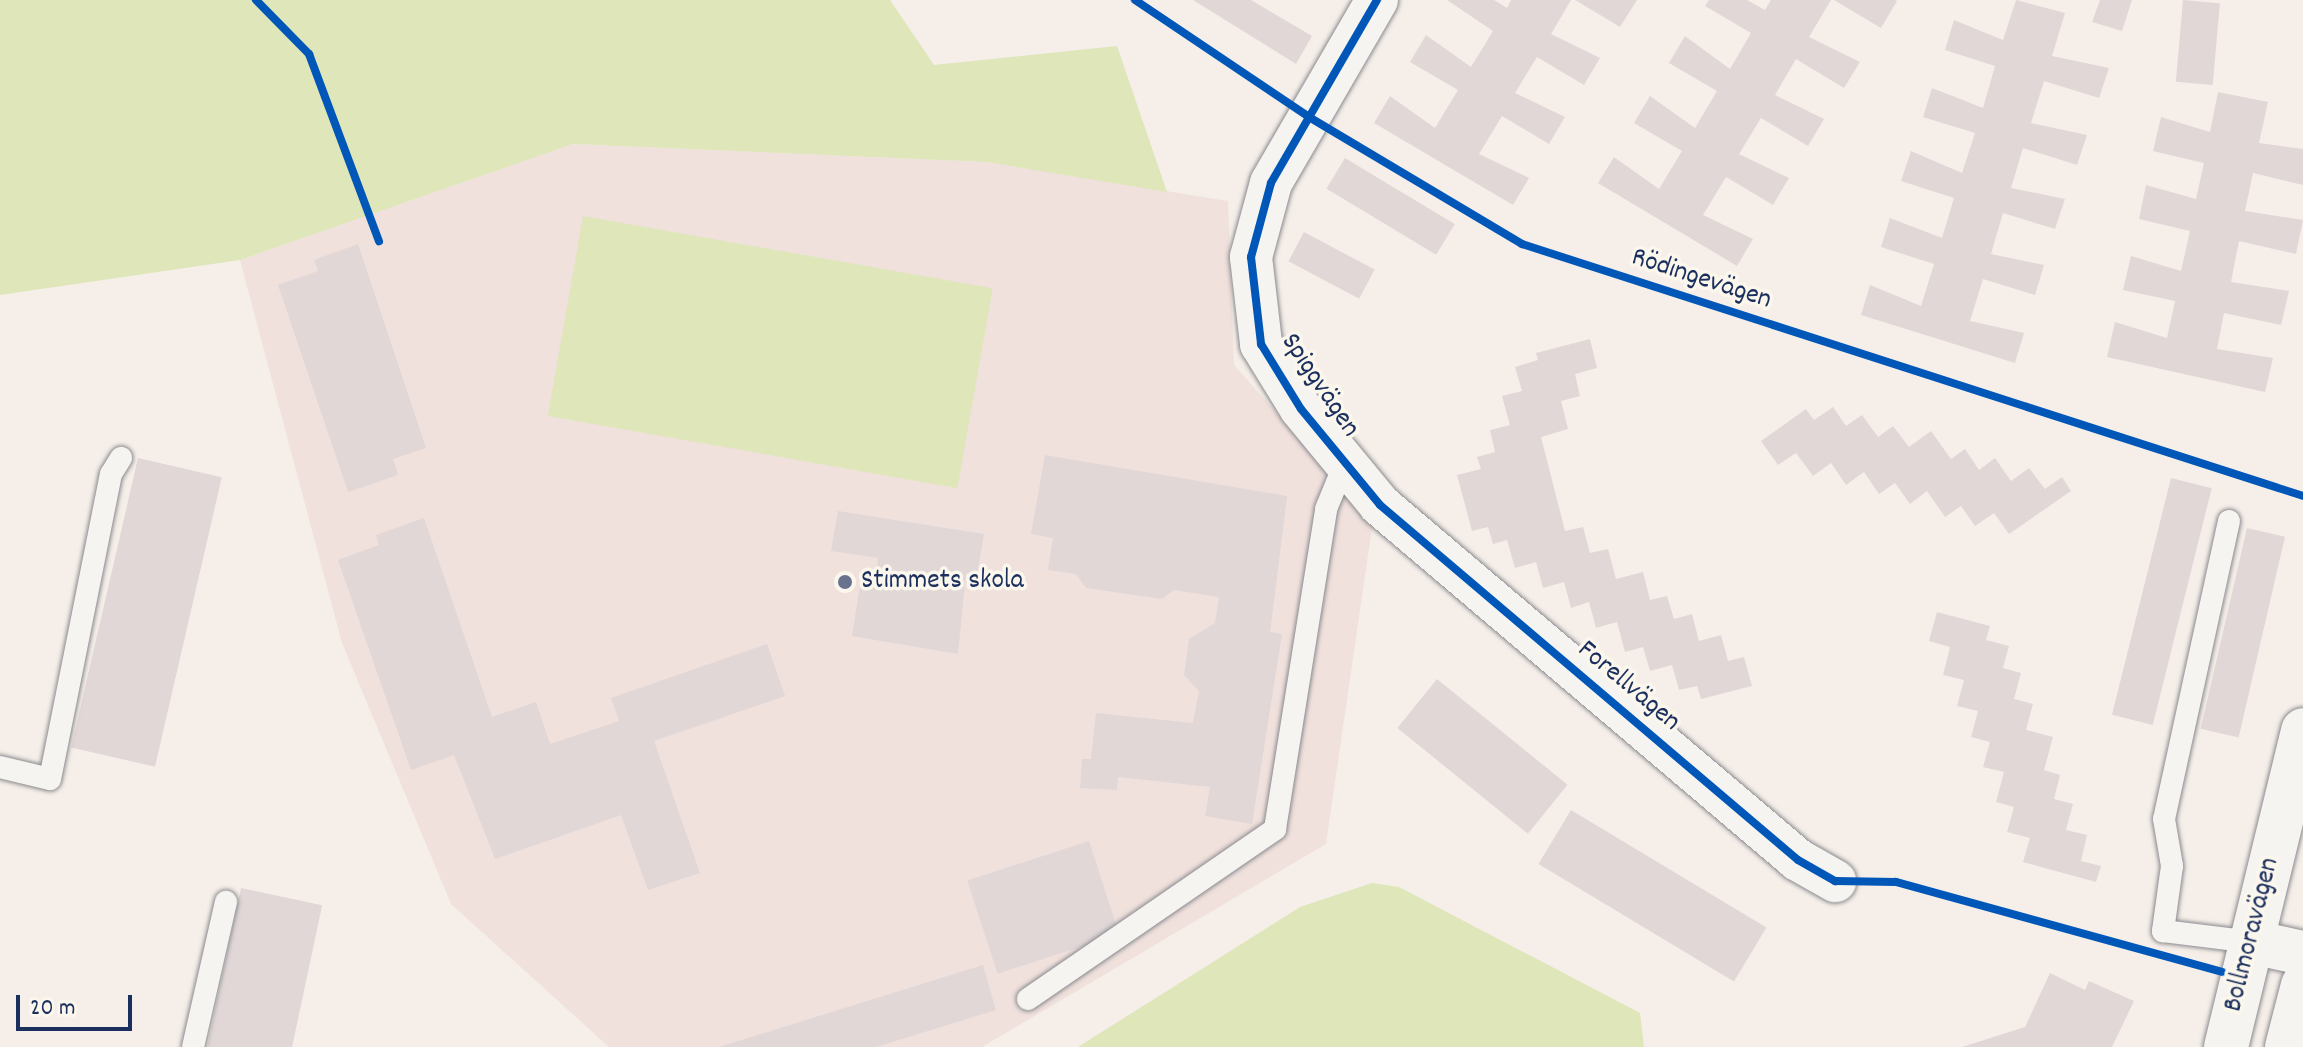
<!DOCTYPE html>
<meta charset="utf-8">
<style>
body{margin:0}
#map{position:relative;width:2303px;height:1047px;overflow:hidden;background:#f6efe9;font-family:Dekko,sans-serif}
div>[style]{position:absolute}
[style*='--x']{left:calc(var(--x)*1px);top:calc(var(--y)*1px);width:calc(var(--w)*1px);rotate:calc(var(--a)*1deg)}
.built>*{inset:0;background:#f0e1dc}
.green>*{inset:0;background:#dee6ba;transform-origin:0 0}
.building>*{inset:0;background:#e1d7d7;transform-origin:0 0}
.roads{filter:drop-shadow(0 0 2px #8a8a90) drop-shadow(0 0 2px #8a8a90)}
.service>*{height:22px;margin:-11px;padding:0 11px;transform-origin:11px;border-radius:11px;background:#f6f4f0}
.minor>*{height:42px;margin:-21px;padding:0 21px;transform-origin:21px;border-radius:21px;background:#f6f4f0}
.tertiary>*{height:44px;margin:-22px;padding:0 22px;transform-origin:22px;border-radius:22px;background:#f6f4f0}
.cycleway>*{height:8px;margin:-4px;padding:0 4px;transform-origin:4px;border-radius:4px;background:#0057b8}
.dots>*{width:22px;height:22px;translate:-50% -50%;box-sizing:border-box;border:4px solid #fbf7ec;border-radius:50%}
span{translate:-50% -50%;white-space:nowrap;text-align:center;line-height:1.15;-webkit-text-stroke:7px #fbf7ec;paint-order:stroke}
.street-label{font-size:28px;color:#1b2f5e}
.poi-label{font-size:28px;color:#1b2f5e}
.left{translate:0 -50%;text-align:left}
.scale{position:absolute;left:16px;top:995px;width:116px;height:36px;box-sizing:border-box;border:4px solid #1b2f5e;border-top:0;padding-left:10px;font-size:24px;line-height:28px;white-space:nowrap;color:#1b2f5e;-webkit-text-stroke:6px #fbf7ec;paint-order:stroke}
</style>
<div id="map">
<div class="built">
<i style="clip-path:polygon(573px 144px,986px 162px,1228px 201px,1234px 365px,1373px 521px,1326px 844px,982px 1047px,609px 1047px,451px 904px,342px 643px,240px 260px)"></i>
</div>
<div class="green">
<i style="clip-path:polygon(0 0,890px 0,934px 65px,1117px 46px,1167px 192px,986px 162px,573px 144px,240px 260px,0 295px)"></i>
<i style="left:583px;top:216px;width:416px;height:203px;rotate:10deg"></i>
<i style="clip-path:polygon(1372px 883px,1399px 887px,1640px 1013px,1644px 1047px,1078px 1047px,1300px 907px)"></i>
</div>
<div class="building">
<i style="clip-path:polygon(1193px 0,1251px 0,1312px 36px,1296px 64px)"></i>
<i style="clip-path:polygon(1447px 0,1494px 0,1507px 8px,1511px 0,1571px 0,1551px 34px,1600px 58px,1584px 85px,1537px 57px,1515px 93px,1565px 117px,1549px 144px,1502px 116px,1479px 154px,1529px 178px,1513px 205px,1374px 123px,1390px 96px,1435px 128px,1458px 90px,1410px 62px,1426px 35px,1471px 67px,1493px 31px)"></i>
<i style="clip-path:polygon(1575px 0,1637px 0,1620px 27px)"></i>
<i style="clip-path:polygon(1709px 0,1747px 0,1765px 10px,1771px 0,1831px 0,1809px 37px,1860px 62px,1844px 88px,1796px 59px,1775px 95px,1824px 119px,1808px 146px,1761px 118px,1739px 154px,1789px 178px,1773px 205px,1726px 177px,1703px 215px,1753px 239px,1737px 266px,1598px 183px,1614px 157px,1659px 189px,1682px 151px,1634px 123px,1650px 96px,1695px 128px,1717px 91px,1669px 63px,1685px 36px,1730px 69px,1751px 33px,1705px 6px)"></i>
<i style="clip-path:polygon(1834px 0,1895px 0,1897px 1px,1881px 28px)"></i>
<i style="clip-path:polygon(2016px 0,2065px 13px,2052px 56px,2109px 68px,2099px 98px,2044px 81px,2031px 123px,2087px 135px,2077px 165px,2023px 148px,2011px 188px,2065px 199px,2055px 229px,2003px 213px,1991px 254px,2044px 265px,2035px 295px,1983px 279px,1970px 321px,2024px 333px,2015px 363px,1861px 315px,1870px 285px,1921px 306px,1934px 264px,1881px 247px,1890px 218px,1942px 238px,1954px 198px,1901px 181px,1911px 151px,1962px 173px,1975px 133px,1923px 117px,1932px 88px,1983px 108px,1995px 66px,1945px 50px,1954px 20px,2003px 40px)"></i>
<i style="clip-path:polygon(2100px 0,2132px 0,2122px 31px,2092px 22px)"></i>
<i style="left:2183px;top:0;width:37px;height:82px;rotate:5deg"></i>
<i style="clip-path:polygon(2218px 92px,2268px 102px,2259px 143px,2303px 149px,2303px 185px,2253px 173px,2245px 211px,2303px 220px,2296px 254px,2239px 241px,2231px 282px,2289px 291px,2281px 325px,2224px 313px,2217px 349px,2273px 358px,2265px 392px,2107px 357px,2115px 322px,2167px 338px,2175px 301px,2123px 290px,2131px 256px,2181px 271px,2190px 231px,2139px 219px,2146px 185px,2196px 199px,2204px 163px,2153px 151px,2161px 117px,2210px 132px)"></i>
<i style="left:1345px;top:158px;width:128px;height:36px;rotate:31deg"></i>
<i style="left:1304px;top:232px;width:80px;height:33px;rotate:28deg"></i>
<i style="clip-path:polygon(358px 244px,426px 448px,393px 459px,398px 475px,348px 492px,278px 285px,318px 271px,314px 260px)"></i>
<i style="clip-path:polygon(1590px 339px,1597px 368px,1575px 374px,1580px 396px,1561px 401px,1568px 429px,1541px 437px,1565px 531px,1583px 527px,1590px 553px,1608px 549px,1616px 579px,1643px 572px,1650px 600px,1667px 596px,1674px 619px,1692px 614px,1699px 641px,1721px 635px,1728px 661px,1744px 657px,1752px 686px,1701px 699px,1697px 686px,1679px 690px,1672px 665px,1650px 671px,1643px 647px,1625px 652px,1617px 622px,1596px 628px,1589px 602px,1571px 608px,1564px 582px,1543px 588px,1536px 562px,1515px 568px,1507px 540px,1493px 544px,1488px 527px,1472px 531px,1457px 475px,1481px 469px,1477px 457px,1495px 452px,1490px 430px,1510px 425px,1502px 396px,1522px 391px,1515px 367px,1538px 360px,1536px 353px)"></i>
<i style="clip-path:polygon(1833px 407px,1846px 426px,1862px 415px,1878px 437px,1893px 426px,1909px 447px,1931px 431px,1951px 459px,1965px 449px,1979px 470px,1995px 458px,2011px 481px,2029px 468px,2045px 489px,2062px 477px,2071px 491px,2009px 534px,1994px 513px,1975px 526px,1961px 506px,1945px 517px,1927px 491px,1910px 504px,1895px 483px,1879px 494px,1864px 472px,1846px 485px,1831px 463px,1813px 476px,1796px 453px,1778px 465px,1761px 441px,1806px 409px,1814px 420px)"></i>
<i style="clip-path:polygon(1045px 455px,1287px 496px,1270px 632px,1282px 634px,1252px 824px,1205px 816px,1210px 787px,1118px 777px,1117px 790px,1080px 788px,1082px 759px,1091px 759px,1096px 713px,1193px 723px,1199px 691px,1184px 675px,1189px 639px,1215px 623px,1219px 597px,1174px 590px,1162px 599px,1086px 588px,1076px 574px,1048px 570px,1053px 538px,1031px 534px)"></i>
<i style="left:138px;top:458px;width:86px;height:297px;rotate:13deg"></i>
<i style="left:2171px;top:478px;width:42px;height:244px;rotate:14deg"></i>
<i style="clip-path:polygon(838px 511px,984px 534px,977px 575px,966px 573px,958px 654px,852px 636px,862px 573px,876px 576px,878px 558px,831px 551px)"></i>
<i style="clip-path:polygon(424px 518px,492px 717px,536px 702px,550px 744px,619px 721px,611px 698px,767px 644px,785px 696px,654px 741px,700px 873px,648px 890px,621px 815px,495px 859px,454px 755px,411px 770px,338px 560px,379px 545px,376px 535px)"></i>
<i style="left:2247px;top:528px;width:39px;height:206px;rotate:13deg"></i>
<i style="clip-path:polygon(1937px 612px,1990px 626px,1986px 640px,2009px 646px,2003px 668px,2021px 673px,2014px 699px,2033px 704px,2026px 730px,2053px 737px,2044px 770px,2060px 775px,2054px 799px,2073px 804px,2066px 830px,2087px 835px,2081px 861px,2101px 866px,2096px 882px,2023px 862px,2030px 838px,2007px 832px,2014px 807px,1996px 802px,2004px 772px,1983px 767px,1990px 742px,1971px 737px,1978px 711px,1957px 706px,1964px 680px,1943px 675px,1950px 647px,1929px 641px)"></i>
<i style="left:1437px;top:679px;width:168px;height:63px;rotate:39deg"></i>
<i style="left:1571px;top:810px;width:228px;height:63px;rotate:31deg"></i>
<i style="left:1089px;top:841px;width:98px;height:128px;rotate:72deg"></i>
<i style="left:241px;top:888px;width:83px;height:162px;rotate:12deg"></i>
<i style="clip-path:polygon(983px 965px,996px 1010px,876px 1047px,719px 1047px)"></i>
<i style="clip-path:polygon(2050px 973px,2085px 990px,2089px 981px,2134px 1001px,2112px 1047px,1962px 1047px,2025px 1027px)"></i>
</div>
<div class="roads">
<div class="service">
<i style="--x:2229;--y:521;--w:305;--a:102.3"></i>
<i style="--x:2164;--y:819;--w:48;--a:80.3"></i>
<i style="--x:2172;--y:866;--w:66;--a:97.9"></i>
<i style="--x:2163;--y:931;--w:90;--a:7"></i>
<i style="--x:0;--y:767;--w:51;--a:13.5"></i>
<i style="--x:50;--y:779;--w:311;--a:-78.7"></i>
<i style="--x:111;--y:474;--w:19;--a:-58"></i>
<i style="--x:1028;--y:999;--w:300;--a:-34.5"></i>
<i style="--x:1275;--y:829;--w:324;--a:-80.9"></i>
<i style="--x:1326;--y:509;--w:50;--a:-67.6"></i>
<i style="--x:193;--y:1047;--w:149;--a:-77.2"></i>
</div>
<div class="minor">
<i style="--x:1377;--y:0;--w:211;--a:120.1"></i>
<i style="--x:1271;--y:183;--w:77;--a:105.1"></i>
<i style="--x:1251;--y:257;--w:88;--a:83.4"></i>
<i style="--x:1261;--y:344;--w:76;--a:58.4"></i>
<i style="--x:1301;--y:409;--w:124;--a:50.5"></i>
<i style="--x:1380;--y:505;--w:548;--a:40.34"></i>
<i style="--x:1798;--y:860;--w:43;--a:29.6"></i>
</div>
<div class="tertiary">
<i style="--x:2252;--y:942;--w:52;--a:12.2"></i>
<i style="--x:2226;--y:1047;--w:326;--a:-76.3"></i>
<i style="--x:2287;--y:1047;--w:64;--a:-75.5"></i>
</div>
</div>
<div class="cycleway">
<i style="--x:256;--y:0;--w:76;--a:45.5"></i>
<i style="--x:309;--y:54;--w:200;--a:69.5"></i>
<i style="--x:1135;--y:0;--w:210;--a:33.9"></i>
<i style="--x:1309;--y:117;--w:248;--a:30.8"></i>
<i style="--x:1522;--y:244;--w:821;--a:17.88"></i>
<i style="--x:1377;--y:0;--w:211;--a:120.1"></i>
<i style="--x:1271;--y:183;--w:77;--a:105.1"></i>
<i style="--x:1251;--y:257;--w:88;--a:83.4"></i>
<i style="--x:1261;--y:344;--w:76;--a:58.4"></i>
<i style="--x:1301;--y:409;--w:124;--a:50.5"></i>
<i style="--x:1380;--y:505;--w:548;--a:40.34"></i>
<i style="--x:1798;--y:860;--w:43;--a:29.6"></i>
<i style="--x:1835;--y:881;--w:61;--a:0.9"></i>
<i style="--x:1896;--y:882;--w:338;--a:15.4"></i>
</div>
<div class="dots">
<i style="left:845px;top:582px;background:#68728f"></i>
</div>
<div class="street-label">
<span style="left:1701px;top:280px;rotate:18deg">Rödingevägen</span>
<span style="left:1319px;top:386px;rotate:56deg">Spiggvägen</span>
<span style="left:1628px;top:687px;rotate:40deg">Forellvägen</span>
<span style="left:2253px;top:935px;rotate:-76deg">Bollmoravägen</span>
</div>
<div class="poi-label">
<span class="left" style="left:861px;top:582px">Stimmets skola</span>
</div>
<div class="scale">20 m</div>
</div>
